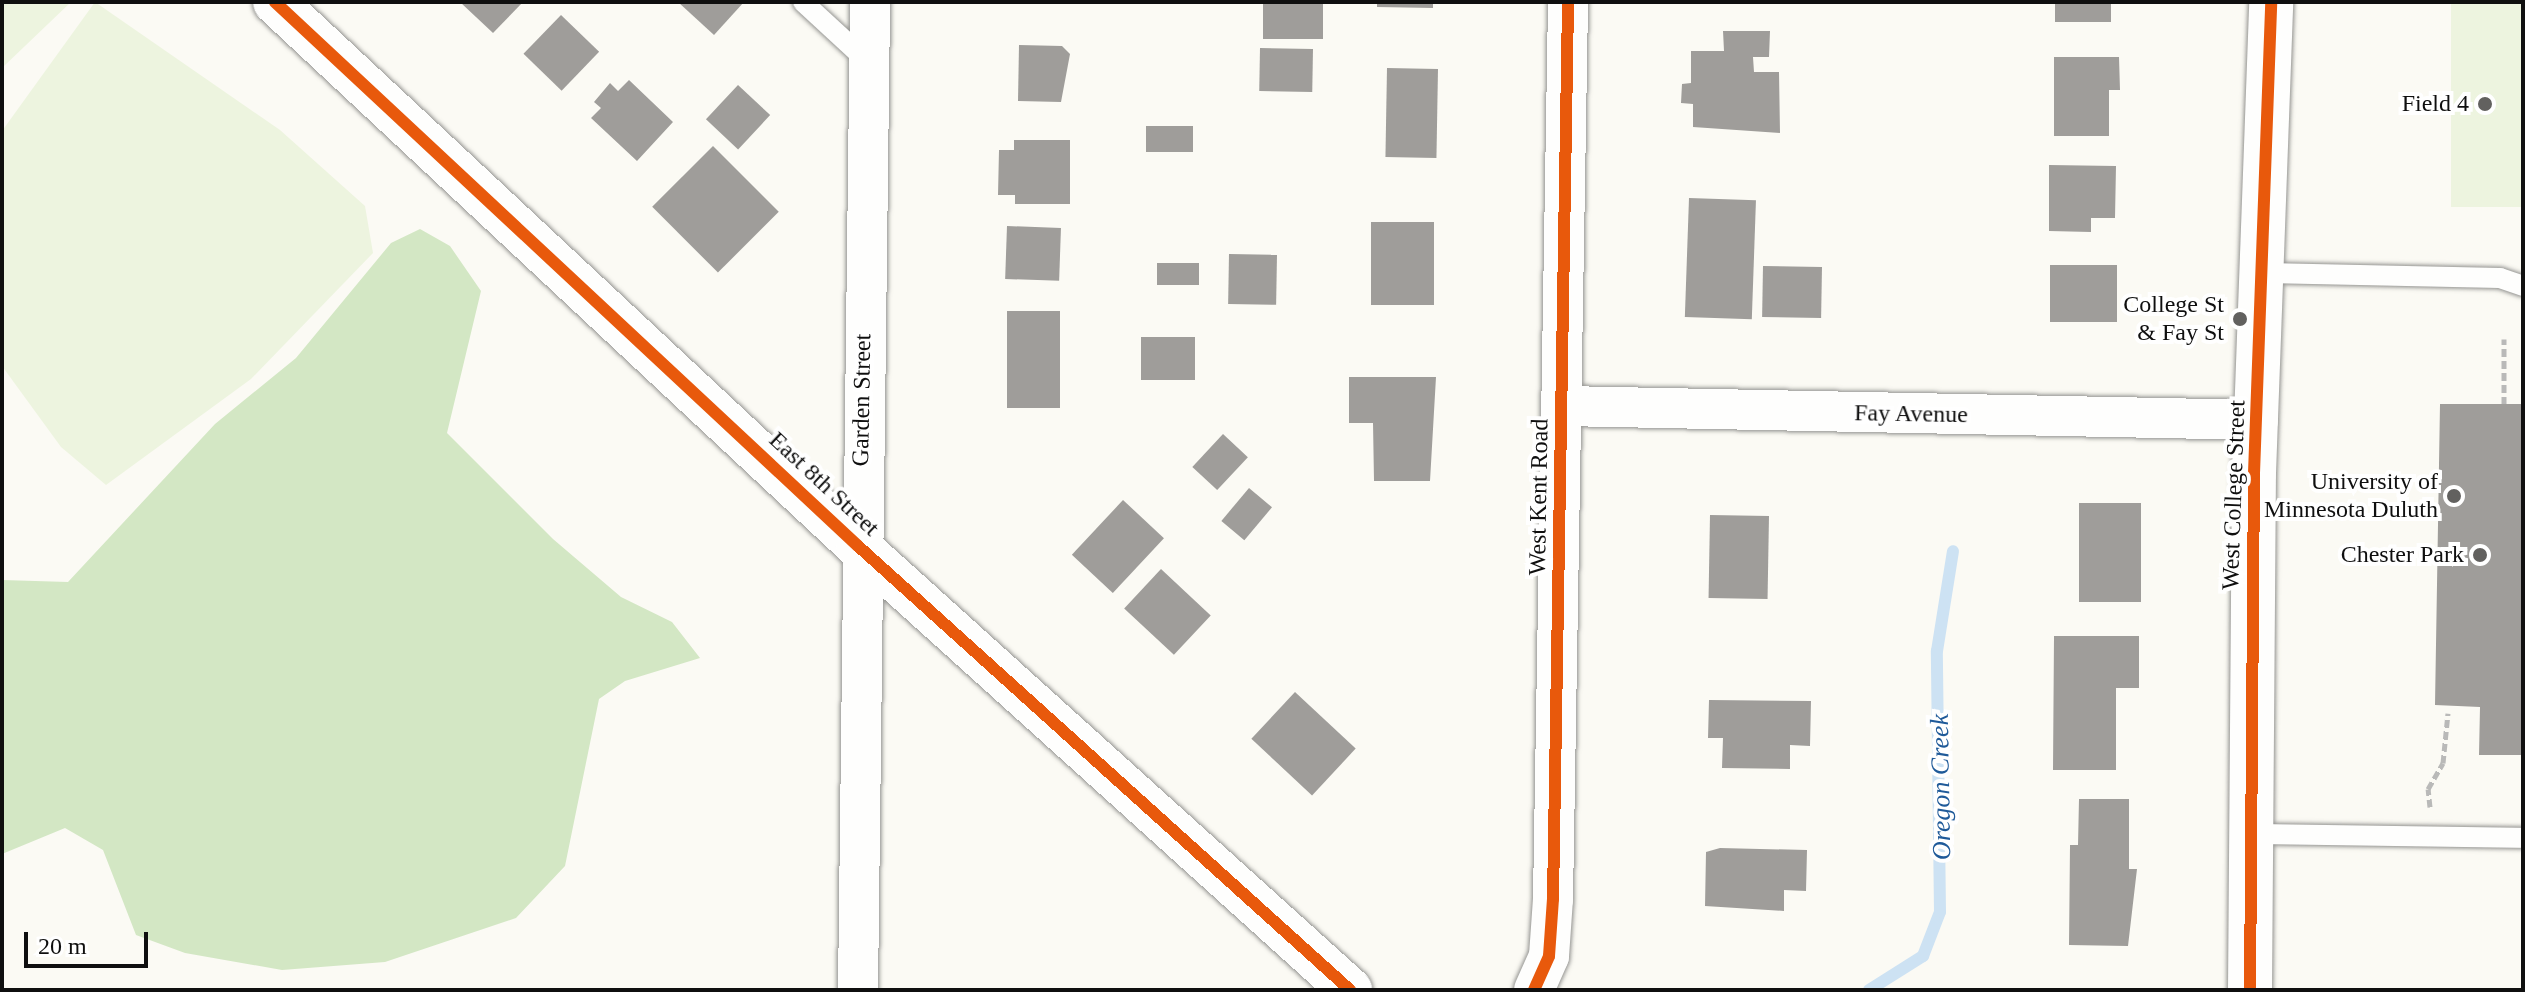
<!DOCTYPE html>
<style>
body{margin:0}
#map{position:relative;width:2525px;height:992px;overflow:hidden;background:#fbfaf4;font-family:Georgia,serif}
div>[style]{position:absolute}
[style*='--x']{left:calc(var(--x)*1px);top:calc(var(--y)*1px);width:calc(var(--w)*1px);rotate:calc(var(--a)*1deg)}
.forest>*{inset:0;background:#d3e7c4}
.pitch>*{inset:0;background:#edf4df;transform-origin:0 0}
.stream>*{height:12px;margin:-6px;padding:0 6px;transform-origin:6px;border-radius:6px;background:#cde2f3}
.building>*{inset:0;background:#9f9d9a;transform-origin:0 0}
.path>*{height:5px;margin-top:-2.5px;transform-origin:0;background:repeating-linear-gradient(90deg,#b9b9b8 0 8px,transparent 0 12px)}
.roads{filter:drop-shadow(0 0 2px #959592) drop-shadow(0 0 2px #959592)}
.service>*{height:20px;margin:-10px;padding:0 10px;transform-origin:10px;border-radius:10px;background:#fefefd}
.minor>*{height:40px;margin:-20px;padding:0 20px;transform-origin:20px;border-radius:20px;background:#fefefd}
.tertiary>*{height:44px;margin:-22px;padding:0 22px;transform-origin:22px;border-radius:22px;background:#fefefd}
.cycleway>*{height:12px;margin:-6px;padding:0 6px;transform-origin:6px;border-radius:6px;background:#e8590c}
.dots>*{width:22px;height:22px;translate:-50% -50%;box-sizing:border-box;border:4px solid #fff;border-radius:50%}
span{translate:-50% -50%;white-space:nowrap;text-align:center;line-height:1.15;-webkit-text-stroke:8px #fff;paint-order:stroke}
.poi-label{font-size:24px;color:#0f0f0f}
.right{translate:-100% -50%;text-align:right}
.street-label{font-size:24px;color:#0f0f0f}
.water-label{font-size:26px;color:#1f5a99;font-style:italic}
.frame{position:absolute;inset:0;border:4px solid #0f0f0f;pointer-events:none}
.scale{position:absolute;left:24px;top:932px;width:124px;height:36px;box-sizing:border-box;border:4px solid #0f0f0f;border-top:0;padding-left:10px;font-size:24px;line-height:28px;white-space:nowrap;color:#0f0f0f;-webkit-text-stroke:6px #fff;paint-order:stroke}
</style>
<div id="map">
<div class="forest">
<i style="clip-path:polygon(420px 229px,450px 246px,481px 291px,447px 433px,553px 539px,621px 597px,672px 622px,700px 658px,625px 681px,599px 699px,565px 866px,516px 918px,385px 962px,282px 970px,185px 953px,136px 935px,103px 850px,65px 828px,2px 854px,2px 580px,68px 582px,215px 424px,296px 358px,391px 243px)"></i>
</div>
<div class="pitch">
<i style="clip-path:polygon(2px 2px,71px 2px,2px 68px)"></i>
<i style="clip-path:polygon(95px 2px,280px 130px,365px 206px,373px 253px,251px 379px,106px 485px,61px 447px,2px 366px,2px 131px)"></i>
<i style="left:2451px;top:2px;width:72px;height:205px"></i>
</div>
<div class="stream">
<i style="--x:1869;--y:990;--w:64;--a:-32.2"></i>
<i style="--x:1923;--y:956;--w:47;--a:-68.9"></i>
<i style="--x:1940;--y:912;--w:261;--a:-90.7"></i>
<i style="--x:1937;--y:651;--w:101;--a:-80.9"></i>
</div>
<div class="building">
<i style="clip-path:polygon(460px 2px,523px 2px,493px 33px)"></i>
<i style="clip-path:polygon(678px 2px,744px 2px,714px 35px)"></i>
<i style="left:1263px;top:2px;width:60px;height:37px"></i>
<i style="clip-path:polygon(1377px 2px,1433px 2px,1433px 8px,1377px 7px)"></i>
<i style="left:2055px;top:2px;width:56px;height:20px"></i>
<i style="left:561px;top:15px;width:53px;height:54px;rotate:44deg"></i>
<i style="clip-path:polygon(1723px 31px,1770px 31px,1769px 57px,1753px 57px,1754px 72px,1779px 72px,1780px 133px,1693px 127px,1693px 104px,1681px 103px,1682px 84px,1691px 83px,1691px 51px,1724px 51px)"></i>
<i style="clip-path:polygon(1019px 45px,1062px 46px,1070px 54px,1061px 102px,1018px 101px)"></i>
<i style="left:1260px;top:48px;width:53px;height:43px;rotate:1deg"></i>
<i style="clip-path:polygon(2054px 57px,2119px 57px,2120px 90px,2109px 90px,2109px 136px,2054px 136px)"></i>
<i style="left:1387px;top:68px;width:51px;height:89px;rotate:1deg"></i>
<i style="clip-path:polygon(629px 80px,673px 122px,637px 161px,591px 118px,601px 108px,594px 102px,610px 83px,618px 91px)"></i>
<i style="left:738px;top:85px;width:44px;height:47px;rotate:43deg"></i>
<i style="left:1146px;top:126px;width:47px;height:26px"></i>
<i style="clip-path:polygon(1014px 140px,1070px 140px,1070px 204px,1015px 204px,1015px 195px,998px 195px,999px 150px,1014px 150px)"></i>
<i style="left:713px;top:146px;width:93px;height:86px;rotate:45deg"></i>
<i style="clip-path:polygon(2049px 165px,2116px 166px,2115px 218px,2091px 218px,2091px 232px,2049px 231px)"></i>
<i style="left:1689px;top:198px;width:67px;height:119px;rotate:2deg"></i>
<i style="left:1371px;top:222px;width:63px;height:83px"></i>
<i style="left:1007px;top:226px;width:54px;height:53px;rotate:2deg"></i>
<i style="left:1229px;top:254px;width:48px;height:50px;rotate:1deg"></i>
<i style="left:1157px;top:263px;width:42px;height:22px"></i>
<i style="left:2050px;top:265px;width:67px;height:57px"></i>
<i style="left:1763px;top:266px;width:59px;height:51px;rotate:1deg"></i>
<i style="left:1007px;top:311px;width:53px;height:97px"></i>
<i style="left:1141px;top:337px;width:54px;height:43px"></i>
<i style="clip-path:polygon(1349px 377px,1436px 377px,1430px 481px,1374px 481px,1373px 423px,1349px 423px)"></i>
<i style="clip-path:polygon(2440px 404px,2523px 404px,2523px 755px,2479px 755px,2480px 707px,2435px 705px)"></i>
<i style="left:1223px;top:434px;width:34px;height:45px;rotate:43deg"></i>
<i style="left:1249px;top:488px;width:30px;height:43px;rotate:40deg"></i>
<i style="left:1123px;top:500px;width:56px;height:75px;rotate:43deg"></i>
<i style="left:2079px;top:503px;width:62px;height:99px"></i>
<i style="left:1710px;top:515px;width:59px;height:83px;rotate:1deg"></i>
<i style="left:1161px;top:569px;width:68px;height:54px;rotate:43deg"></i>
<i style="clip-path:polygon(2054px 636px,2139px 636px,2139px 688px,2116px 688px,2116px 770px,2053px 770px)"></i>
<i style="left:1295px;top:692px;width:83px;height:64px;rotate:43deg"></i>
<i style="clip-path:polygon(1709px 700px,1811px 701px,1810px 746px,1790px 745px,1790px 769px,1722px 768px,1723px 738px,1708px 738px)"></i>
<i style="clip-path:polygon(2079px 799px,2129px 799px,2129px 869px,2137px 869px,2128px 946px,2069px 945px,2070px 845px,2078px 845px)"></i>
<i style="clip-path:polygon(1720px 848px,1807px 850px,1806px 891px,1784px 890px,1784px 911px,1705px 906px,1706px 852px)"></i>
</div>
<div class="path">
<i style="--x:2504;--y:404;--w:65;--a:-90"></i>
<i style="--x:2430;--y:807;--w:18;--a:-96"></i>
<i style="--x:2428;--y:789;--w:30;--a:-60"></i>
<i style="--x:2443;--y:763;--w:50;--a:-84.3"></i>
</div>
<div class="roads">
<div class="service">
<i style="--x:803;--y:2;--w:88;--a:42.7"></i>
<i style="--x:2266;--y:273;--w:234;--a:1.2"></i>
<i style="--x:2500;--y:278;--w:24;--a:19"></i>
<i style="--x:2250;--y:834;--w:273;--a:0.8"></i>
</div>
<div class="minor">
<i style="--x:1563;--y:406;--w:695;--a:1.15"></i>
<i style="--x:858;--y:990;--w:988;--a:-89.3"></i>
<i style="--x:1534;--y:990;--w:37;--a:-66"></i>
<i style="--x:1549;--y:956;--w:57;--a:-86"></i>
<i style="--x:1553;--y:899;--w:897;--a:-89.04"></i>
</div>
<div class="tertiary">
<i style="--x:275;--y:2;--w:797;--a:43.02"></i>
<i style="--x:858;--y:546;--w:663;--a:42.06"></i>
<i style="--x:2250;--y:990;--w:517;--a:-89.56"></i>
<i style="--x:2254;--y:473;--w:471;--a:-87.9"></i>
</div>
</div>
<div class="cycleway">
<i style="--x:275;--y:2;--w:797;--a:43.02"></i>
<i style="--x:858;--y:546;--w:663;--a:42.06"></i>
<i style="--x:1534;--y:990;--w:37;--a:-66"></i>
<i style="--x:1549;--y:956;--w:57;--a:-86"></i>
<i style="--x:1553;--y:899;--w:897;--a:-89.04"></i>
<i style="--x:2250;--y:990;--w:517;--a:-89.56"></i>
<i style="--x:2254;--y:473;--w:471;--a:-87.9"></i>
</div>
<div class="dots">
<i style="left:2485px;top:104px;background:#62615f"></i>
<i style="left:2240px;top:319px;background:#62615f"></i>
<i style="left:2454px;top:496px;background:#62615f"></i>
<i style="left:2480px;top:555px;background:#62615f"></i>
</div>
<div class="poi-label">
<span class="right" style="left:2469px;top:104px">Field 4</span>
<span class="right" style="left:2224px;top:319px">College St<br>&amp; Fay St</span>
<span class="right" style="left:2438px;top:496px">University of<br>Minnesota Duluth</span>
<span class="right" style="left:2464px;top:555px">Chester Park</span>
</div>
<div class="street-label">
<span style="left:862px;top:400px;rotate:-89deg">Garden Street</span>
<span style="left:1911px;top:414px;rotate:1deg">Fay Avenue</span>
<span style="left:824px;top:484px;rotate:43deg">East 8th Street</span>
<span style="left:2234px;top:495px;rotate:-88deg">West College Street</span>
<span style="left:1539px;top:497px;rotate:-89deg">West Kent Road</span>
</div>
<div class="water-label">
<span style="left:1941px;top:787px;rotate:-91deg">Oregon Creek</span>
</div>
<div class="frame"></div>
<div class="scale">20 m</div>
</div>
